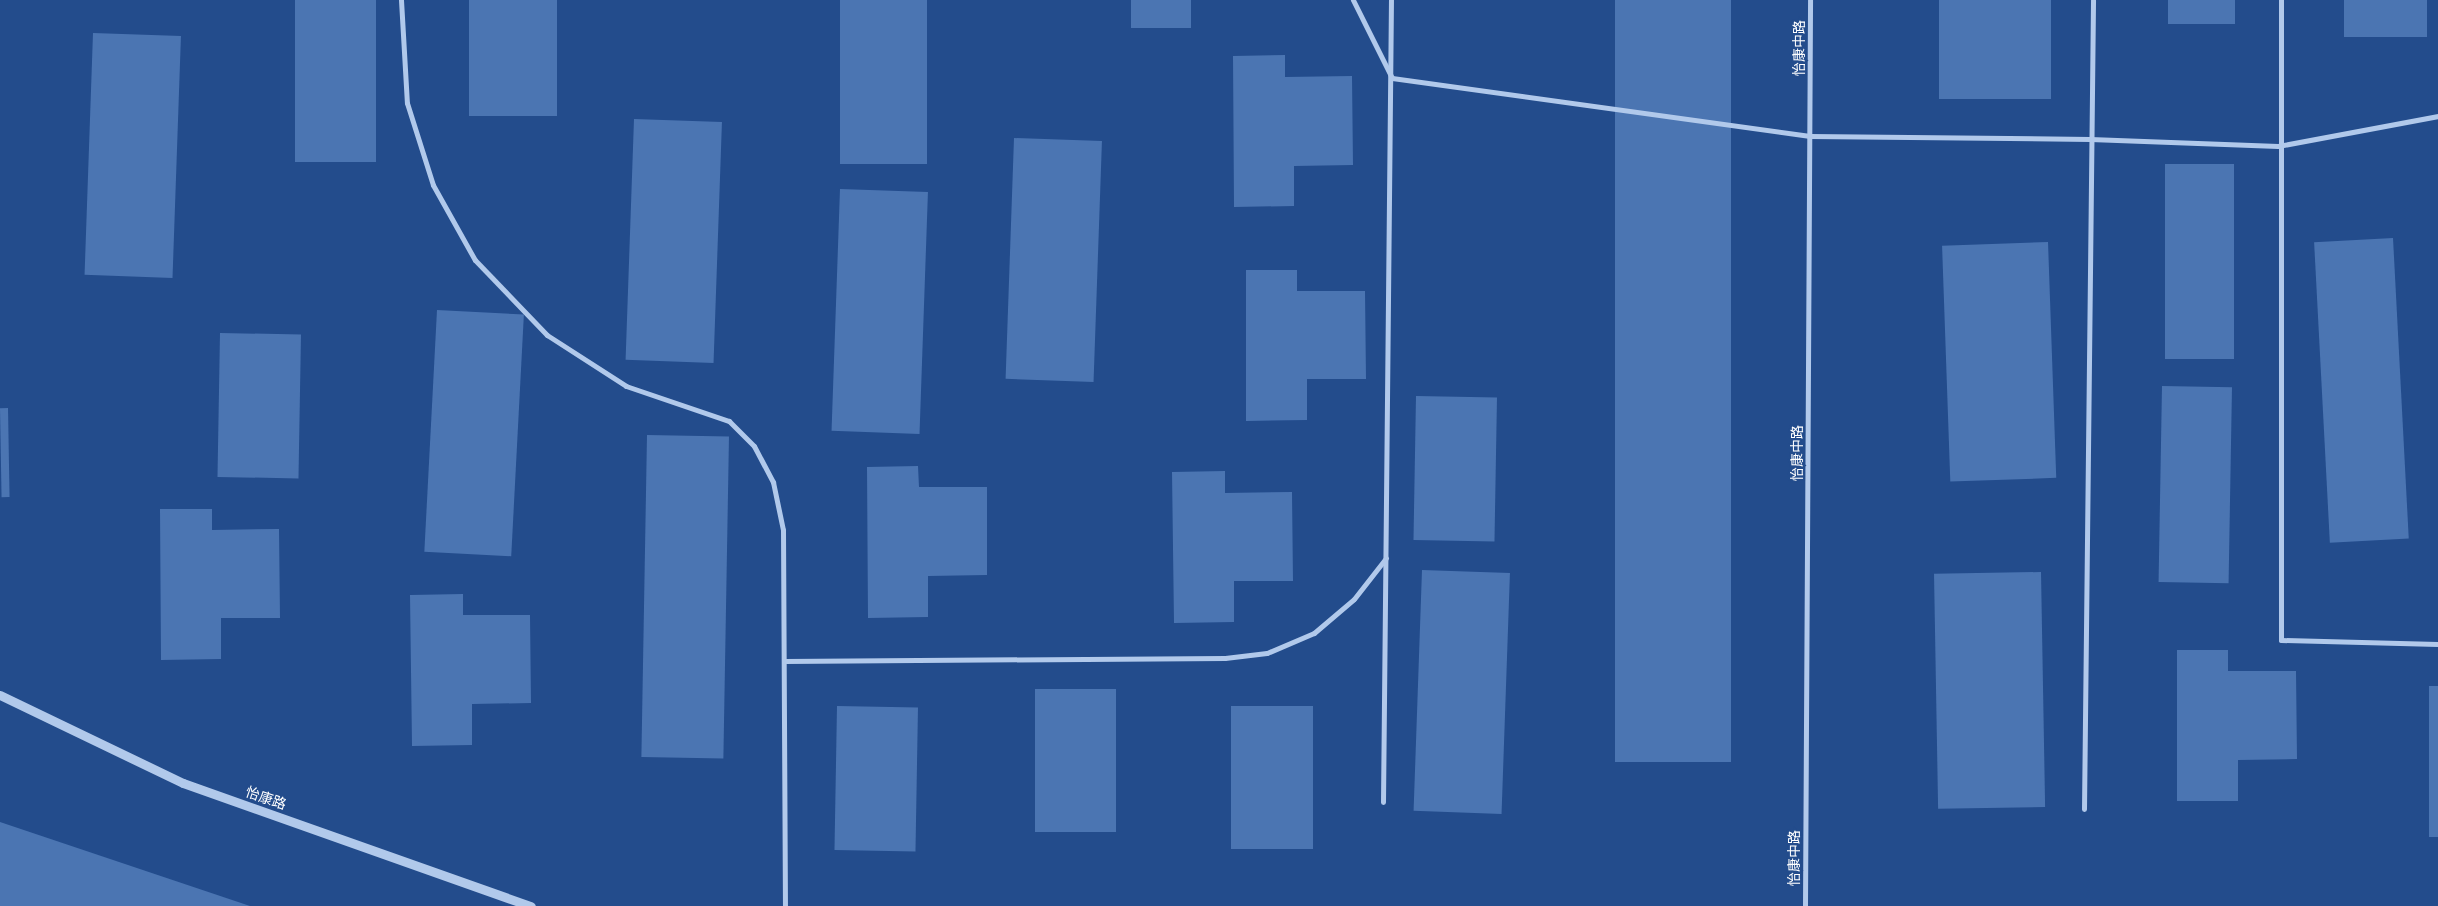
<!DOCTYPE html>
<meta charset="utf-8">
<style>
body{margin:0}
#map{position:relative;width:2438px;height:906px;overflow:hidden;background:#234c8c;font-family:"Golos Text","Noto Sans SC",sans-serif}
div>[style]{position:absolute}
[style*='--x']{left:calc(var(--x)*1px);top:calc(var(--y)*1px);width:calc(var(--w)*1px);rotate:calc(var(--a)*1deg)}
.building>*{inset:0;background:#4b75b2;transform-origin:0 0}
.minor>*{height:5px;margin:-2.5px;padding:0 2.5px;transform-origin:2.5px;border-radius:2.5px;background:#b1c9eb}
.tertiary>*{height:9px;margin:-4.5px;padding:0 4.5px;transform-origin:4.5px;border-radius:4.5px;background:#b1c9eb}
span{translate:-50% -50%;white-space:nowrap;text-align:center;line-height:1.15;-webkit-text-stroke:4px #234c8c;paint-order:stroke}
.street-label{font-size:14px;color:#fff}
</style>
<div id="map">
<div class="building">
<i style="left:295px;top:0;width:81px;height:162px"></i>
<i style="left:469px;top:0;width:88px;height:116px"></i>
<i style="left:840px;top:0;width:87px;height:164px"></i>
<i style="left:1131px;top:0;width:60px;height:28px"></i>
<i style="left:1615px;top:0;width:116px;height:762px"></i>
<i style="left:1939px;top:0;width:112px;height:99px"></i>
<i style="left:2168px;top:0;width:67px;height:24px"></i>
<i style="left:2344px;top:0;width:83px;height:37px"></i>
<i style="left:93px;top:33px;width:88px;height:242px;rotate:2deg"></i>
<i style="clip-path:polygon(1285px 55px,1285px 77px,1352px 76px,1353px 165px,1294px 166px,1294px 206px,1234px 207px,1233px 56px)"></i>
<i style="left:634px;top:119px;width:88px;height:241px;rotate:2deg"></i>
<i style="left:1014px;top:138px;width:88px;height:241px;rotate:2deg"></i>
<i style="left:2165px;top:164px;width:69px;height:195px"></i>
<i style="left:840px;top:189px;width:88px;height:242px;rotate:2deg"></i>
<i style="left:2393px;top:238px;width:301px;height:79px;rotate:87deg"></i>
<i style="left:2048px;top:242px;width:236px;height:106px;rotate:88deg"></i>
<i style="clip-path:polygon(1246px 270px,1297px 270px,1297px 291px,1365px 291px,1366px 379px,1307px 379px,1307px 420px,1246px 421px)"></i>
<i style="left:437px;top:310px;width:87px;height:242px;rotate:3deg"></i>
<i style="left:220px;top:333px;width:81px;height:144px;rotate:1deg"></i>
<i style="left:2162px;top:386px;width:70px;height:196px;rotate:1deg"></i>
<i style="left:1416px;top:396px;width:81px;height:144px;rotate:1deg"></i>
<i style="left:8px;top:408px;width:89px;height:8px;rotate:89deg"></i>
<i style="left:647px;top:435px;width:82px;height:322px;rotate:1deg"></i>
<i style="clip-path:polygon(918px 466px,919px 487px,987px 487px,987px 575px,928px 576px,928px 617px,868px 618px,867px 467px)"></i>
<i style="clip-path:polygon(1225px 471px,1225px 493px,1292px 492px,1293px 581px,1234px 581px,1234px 622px,1174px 623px,1172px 472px)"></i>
<i style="clip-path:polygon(160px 509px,212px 509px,212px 530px,279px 529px,280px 618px,221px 618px,221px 659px,161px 660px)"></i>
<i style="left:1422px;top:570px;width:88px;height:241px;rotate:2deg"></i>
<i style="left:2041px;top:572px;width:235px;height:107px;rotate:89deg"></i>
<i style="clip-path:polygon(463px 594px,463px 615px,530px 615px,531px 703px,472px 704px,472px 745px,412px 746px,410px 595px)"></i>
<i style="clip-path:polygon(2177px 650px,2228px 650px,2228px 671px,2296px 671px,2297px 759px,2238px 760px,2238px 801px,2177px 801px)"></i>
<i style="left:2429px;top:686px;width:9px;height:151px"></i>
<i style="left:1035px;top:689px;width:81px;height:143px"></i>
<i style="left:837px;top:706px;width:81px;height:144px;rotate:1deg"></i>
<i style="left:1231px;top:706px;width:82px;height:143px"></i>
<i style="clip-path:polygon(0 822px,250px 906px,0 906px)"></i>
</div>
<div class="minor">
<i style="--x:401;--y:0;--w:103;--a:86.7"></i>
<i style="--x:407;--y:103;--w:86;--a:72.4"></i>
<i style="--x:433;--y:185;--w:86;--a:60.8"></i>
<i style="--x:475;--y:260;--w:104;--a:46.2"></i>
<i style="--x:547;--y:335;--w:94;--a:32.8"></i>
<i style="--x:626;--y:386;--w:109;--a:18.8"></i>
<i style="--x:729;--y:421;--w:35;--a:45"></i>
<i style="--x:754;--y:446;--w:41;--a:62.2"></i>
<i style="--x:773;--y:482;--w:49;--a:78.2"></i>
<i style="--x:783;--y:530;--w:376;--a:89.7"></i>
<i style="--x:1353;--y:0;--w:87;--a:63.4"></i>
<i style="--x:1392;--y:78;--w:422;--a:7.9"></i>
<i style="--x:1810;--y:136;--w:280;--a:0.6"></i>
<i style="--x:2090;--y:139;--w:188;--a:2.1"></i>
<i style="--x:2278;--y:146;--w:163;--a:-10.6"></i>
<i style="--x:2281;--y:0;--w:640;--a:90"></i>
<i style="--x:2281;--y:640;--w:157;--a:1.5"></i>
<i style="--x:784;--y:661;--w:441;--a:-0.4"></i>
<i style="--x:1225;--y:658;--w:42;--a:-6.8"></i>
<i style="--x:1267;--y:653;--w:51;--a:-23.1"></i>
<i style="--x:1314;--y:633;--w:52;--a:-40.4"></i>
<i style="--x:1354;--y:599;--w:52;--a:-52"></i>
<i style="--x:1383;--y:802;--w:802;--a:-89.43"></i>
<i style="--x:2084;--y:809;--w:809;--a:-89.36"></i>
<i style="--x:1805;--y:906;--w:906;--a:-89.68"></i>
</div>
<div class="tertiary">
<i style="--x:0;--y:695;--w:203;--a:25.7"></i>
<i style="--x:183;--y:783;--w:369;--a:19.5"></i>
</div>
<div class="street-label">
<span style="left:1799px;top:48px;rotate:-90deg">怡康中路</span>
<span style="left:1797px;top:453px;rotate:-90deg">怡康中路</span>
<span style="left:266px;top:798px;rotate:19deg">怡康路</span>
<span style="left:1794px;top:858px;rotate:-90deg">怡康中路</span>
</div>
</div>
